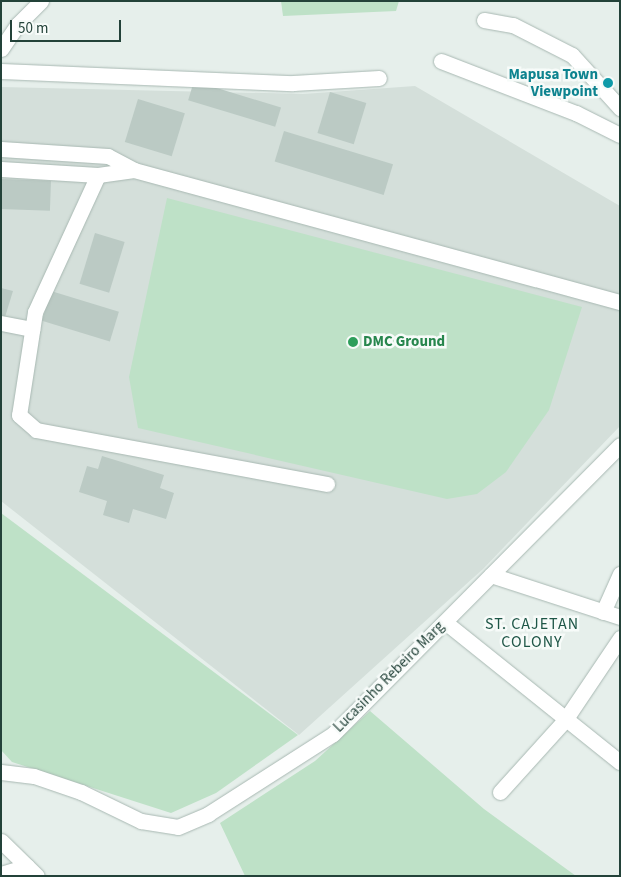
<!DOCTYPE html>
<style>
body{margin:0}
#map{position:relative;width:621px;height:877px;overflow:hidden;background:#e6efeb;font-family:"Source Sans 3",sans-serif}
div>[style]{position:absolute}
[style*='--x']{left:calc(var(--x)*1px);top:calc(var(--y)*1px);width:calc(var(--w)*1px);rotate:calc(var(--a)*1deg)}
.built>*{inset:0;background:#d4dfda}
.green>*{inset:0;background:#bee1c7}
.building>*{inset:0;background:#bbcac4;transform-origin:0 0}
.roads{filter:drop-shadow(0 0 1px #a8b8b2) drop-shadow(0 0 1px #a8b8b2)}
.minor>*{height:15px;margin:-7.5px;padding:0 7.5px;transform-origin:7.5px;border-radius:7.5px;background:#fff}
.dots>*{width:14px;height:14px;translate:-50% -50%;box-sizing:border-box;border:2px solid #f7fbf9;border-radius:50%}
span{translate:-50% -50%;white-space:nowrap;text-align:center;line-height:1.15;-webkit-text-stroke:5px #f7fbf9;paint-order:stroke}
.culture-label{font-size:15px;color:#0d838f;font-weight:700}
.right{translate:-100% -50%;text-align:right}
.leisure-label{font-size:15px;color:#27864d;font-weight:700}
.left{translate:0 -50%;text-align:left}
.street-label{font-size:15px;color:#234239}
.neighbourhood-label{font-size:16px;color:#1e5647;letter-spacing:1px}
.frame{position:absolute;inset:0;border:2px solid #234239;pointer-events:none}
.scale{position:absolute;left:10px;top:20px;width:111px;height:22px;box-sizing:border-box;border:2px solid #234239;border-top:0;padding-left:6px;font-size:15px;line-height:18px;white-space:nowrap;color:#234239;-webkit-text-stroke:4px #f7fbf9;paint-order:stroke}
</style>
<div id="map">
<div class="built">
<i style="clip-path:polygon(415px 86px,620px 206px,620px 426px,483px 569px,299px 735px,1px 501px,1px 87px,303px 94px)"></i>
</div>
<div class="green">
<i style="clip-path:polygon(281px 1px,399px 1px,396px 11px,283px 16px)"></i>
<i style="clip-path:polygon(167px 198px,582px 307px,549px 410px,506px 472px,477px 494px,447px 499px,138px 428px,129px 377px)"></i>
<i style="clip-path:polygon(1px 513px,298px 735px,216px 793px,171px 813px,12px 762px,1px 750px)"></i>
<i style="clip-path:polygon(370px 711px,484px 809px,576px 876px,245px 876px,220px 823px,315px 761px)"></i>
</div>
<div class="building">
<i style="left:194px;top:81px;width:91px;height:20px;rotate:17deg"></i>
<i style="left:330px;top:92px;width:38px;height:43px;rotate:17deg"></i>
<i style="left:138px;top:99px;width:49px;height:45px;rotate:17deg"></i>
<i style="left:284px;top:131px;width:114px;height:32px;rotate:17deg"></i>
<i style="left:1px;top:179px;width:50px;height:30px;rotate:2deg"></i>
<i style="left:95px;top:233px;width:31px;height:53px;rotate:17deg"></i>
<i style="clip-path:polygon(1px 288px,13px 291px,5px 317px,1px 316px)"></i>
<i style="left:51px;top:291px;width:71px;height:31px;rotate:17deg"></i>
<i style="clip-path:polygon(102px 456px,164px 475px,160px 488px,174px 493px,166px 519px,133px 509px,129px 523px,103px 515px,107px 501px,79px 492px,87px 466px,98px 469px)"></i>
</div>
<div class="roads">
<div class="minor">
<i style="--x:484;--y:20;--w:29;--a:10"></i>
<i style="--x:513;--y:25;--w:66;--a:27"></i>
<i style="--x:572;--y:55;--w:72;--a:47.8"></i>
<i style="--x:1;--y:49;--w:29;--a:-56"></i>
<i style="--x:17;--y:25;--w:34;--a:-45"></i>
<i style="--x:441;--y:61;--w:145;--a:21.1"></i>
<i style="--x:576;--y:113;--w:49;--a:26.6"></i>
<i style="--x:1;--y:71;--w:292;--a:2.4"></i>
<i style="--x:293;--y:83;--w:86;--a:-3.3"></i>
<i style="--x:1;--y:149;--w:107;--a:3.7"></i>
<i style="--x:108;--y:156;--w:30;--a:28"></i>
<i style="--x:1;--y:169;--w:97;--a:3.5"></i>
<i style="--x:98;--y:175;--w:36;--a:-8"></i>
<i style="--x:134;--y:170;--w:504;--a:15.2"></i>
<i style="--x:98;--y:175;--w:151;--a:114.7"></i>
<i style="--x:35;--y:312;--w:104;--a:98.8"></i>
<i style="--x:19;--y:415;--w:23;--a:41"></i>
<i style="--x:36;--y:430;--w:296;--a:10.5"></i>
<i style="--x:1;--y:323;--w:32;--a:11"></i>
<i style="--x:491;--y:575;--w:136;--a:18"></i>
<i style="--x:603;--y:612;--w:42;--a:-65.9"></i>
<i style="--x:445;--y:622;--w:224;--a:38.7"></i>
<i style="--x:1;--y:772;--w:33;--a:7"></i>
<i style="--x:34;--y:776;--w:50;--a:18.8"></i>
<i style="--x:81;--y:792;--w:67;--a:25.8"></i>
<i style="--x:141;--y:821;--w:37;--a:9"></i>
<i style="--x:178;--y:827;--w:33;--a:-23"></i>
<i style="--x:208;--y:814;--w:148;--a:-32.6"></i>
<i style="--x:333;--y:734;--w:407;--a:-45.2"></i>
<i style="--x:500;--y:792;--w:97;--a:-47.9"></i>
<i style="--x:565;--y:720;--w:99;--a:-56.1"></i>
<i style="--x:1;--y:841;--w:50;--a:44.2"></i>
<i style="--x:1;--y:874;--w:27;--a:-17"></i>
</div>
</div>
<div class="dots">
<i style="left:608px;top:83px;background:#0f9aa8"></i>
<i style="left:353px;top:342px;background:#2e9e5b"></i>
</div>
<div class="culture-label">
<span class="right" style="left:598px;top:83px">Mapusa Town<br>Viewpoint</span>
</div>
<div class="leisure-label">
<span class="left" style="left:363px;top:342px">DMC Ground</span>
</div>
<div class="street-label">
<span style="left:389px;top:677px;rotate:-45deg">Lucasinho Rebeiro Marg</span>
</div>
<div class="neighbourhood-label">
<span style="left:532px;top:633px">ST. CAJETAN<br>COLONY</span>
</div>
<div class="frame"></div>
<div class="scale">50 m</div>
</div>
